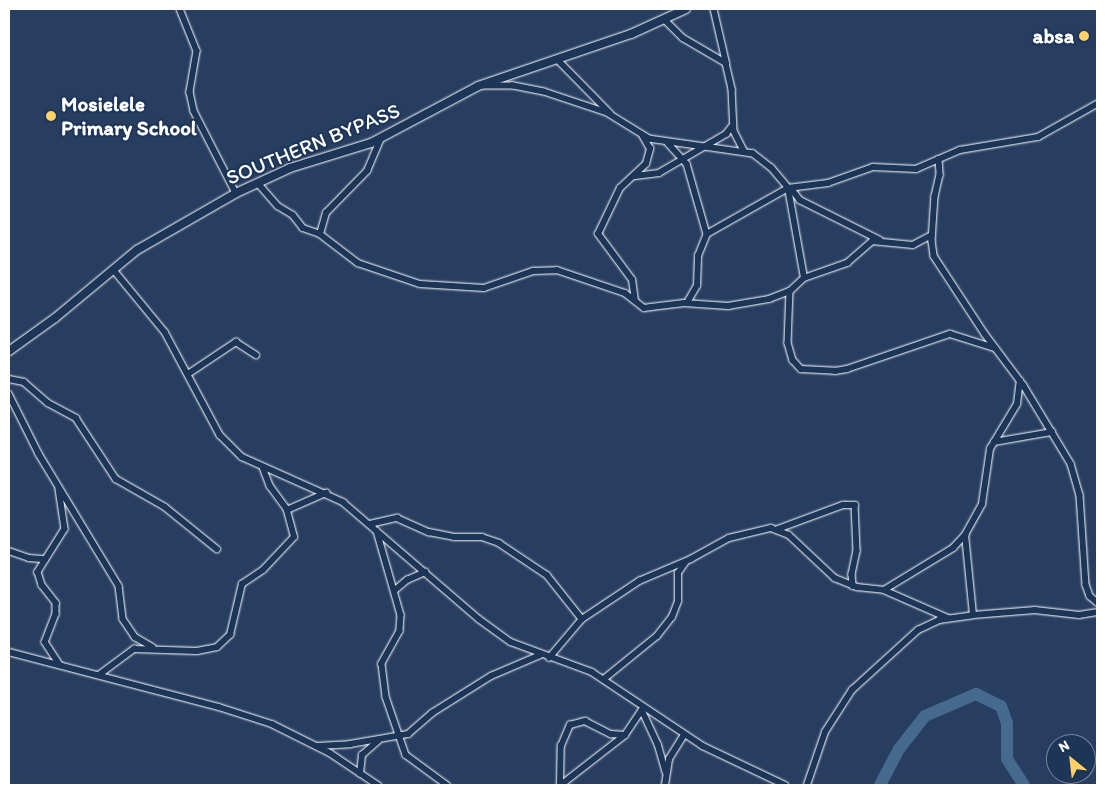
<!DOCTYPE html>
<style>
body{margin:0}
#map{position:relative;width:1106px;height:794px;overflow:hidden;background:#283e61;font-family:Itim,sans-serif}
div>[style]{position:absolute}
[style*='--x']{left:calc(var(--x)*1px);top:calc(var(--y)*1px);width:calc(var(--w)*1px);rotate:calc(var(--a)*1deg)}
.river>*{height:12px;margin:-6px;padding:0 6px;transform-origin:6px;border-radius:6px;background:#466a8d}
.roads{filter:drop-shadow(0 0 1px #fff) drop-shadow(0 0 1px #fff)}
.street>*{height:5.5px;margin:-2.75px;padding:0 2.75px;transform-origin:2.75px;border-radius:2.75px;background:#1d3557}
.secondary>*{height:8px;margin:-4px;padding:0 4px;transform-origin:4px;border-radius:4px;background:#1d3557}
.dots>*{width:14px;height:14px;translate:-50% -50%;box-sizing:border-box;border:2px solid #1d3557;border-radius:50%}
span{translate:-50% -50%;white-space:nowrap;text-align:center;line-height:1.15;-webkit-text-stroke:4px #1d3557;paint-order:stroke}
.poi-label{font-size:21px;color:#fff;font-weight:700}
.right{translate:-100% -50%;text-align:right}
.left{translate:0 -50%;text-align:left}
.street-label{font-size:21px;color:#fff}
.frame{position:absolute;inset:0;border:10px solid #fff;pointer-events:none}
.north{position:absolute;left:1046px;top:734px;width:50px;height:50px;box-sizing:border-box;background:#1d3557;border:1px solid #77869a;border-radius:50%;rotate:331deg;font-size:14px;font-weight:700;line-height:20px;text-align:center;color:#fff}
.north::after{content:'';display:block;margin:auto;width:18px;height:22px;background:#ffd166;clip-path:polygon(50% 0,100% 100%,50% 72%,0 100%)}
</style>
<div id="map">
<div class="river">
<i style="--x:880;--y:785;--w:41;--a:-62.2"></i>
<i style="--x:899;--y:749;--w:42;--a:-51.8"></i>
<i style="--x:925;--y:716;--w:56;--a:-23.3"></i>
<i style="--x:976;--y:694;--w:28;--a:26"></i>
<i style="--x:1001;--y:706;--w:18;--a:71"></i>
<i style="--x:1007;--y:723;--w:36;--a:90"></i>
<i style="--x:1007;--y:759;--w:31;--a:57"></i>
</div>
<div class="roads">
<div class="street">
<i style="--x:180;--y:9;--w:45;--a:68"></i>
<i style="--x:197;--y:51;--w:42;--a:99.7"></i>
<i style="--x:190;--y:92;--w:19;--a:78"></i>
<i style="--x:194;--y:111;--w:92;--a:62.9"></i>
<i style="--x:714;--y:9;--w:53;--a:77"></i>
<i style="--x:665;--y:20;--w:25;--a:45"></i>
<i style="--x:683;--y:38;--w:50;--a:30.2"></i>
<i style="--x:726;--y:63;--w:27;--a:77"></i>
<i style="--x:732;--y:89;--w:42;--a:87.3"></i>
<i style="--x:734;--y:131;--w:22;--a:63"></i>
<i style="--x:557;--y:59;--w:76;--a:45.5"></i>
<i style="--x:668;--y:143;--w:28;--a:48"></i>
<i style="--x:687;--y:164;--w:73;--a:74.1"></i>
<i style="--x:939;--y:159;--w:16;--a:86"></i>
<i style="--x:940;--y:175;--w:22;--a:103"></i>
<i style="--x:935;--y:196;--w:45;--a:93.8"></i>
<i style="--x:932;--y:241;--w:15;--a:82"></i>
<i style="--x:934;--y:256;--w:93;--a:56.8"></i>
<i style="--x:985;--y:334;--w:65;--a:53.1"></i>
<i style="--x:1024;--y:386;--w:91;--a:58.9"></i>
<i style="--x:1071;--y:464;--w:32;--a:74"></i>
<i style="--x:1080;--y:495;--w:90;--a:86.2"></i>
<i style="--x:1086;--y:585;--w:12;--a:70"></i>
<i style="--x:1090;--y:596;--w:9;--a:41"></i>
<i style="--x:635;--y:176;--w:24;--a:-7"></i>
<i style="--x:659;--y:173;--w:78;--a:-30.2"></i>
<i style="--x:726;--y:134;--w:11;--a:-52"></i>
<i style="--x:258;--y:183;--w:30;--a:49"></i>
<i style="--x:278;--y:206;--w:17;--a:31"></i>
<i style="--x:293;--y:215;--w:16;--a:52"></i>
<i style="--x:303;--y:228;--w:18;--a:19"></i>
<i style="--x:320;--y:234;--w:48;--a:37.3"></i>
<i style="--x:358;--y:263;--w:65;--a:18.7"></i>
<i style="--x:420;--y:284;--w:64;--a:3.6"></i>
<i style="--x:484;--y:288;--w:52;--a:-19.1"></i>
<i style="--x:533;--y:271;--w:24;--a:-2"></i>
<i style="--x:557;--y:270;--w:72;--a:18.7"></i>
<i style="--x:625;--y:293;--w:24;--a:38"></i>
<i style="--x:644;--y:308;--w:7;--a:-8"></i>
<i style="--x:651;--y:307;--w:33;--a:-7"></i>
<i style="--x:684;--y:303;--w:44;--a:3.9"></i>
<i style="--x:728;--y:306;--w:42;--a:-9.7"></i>
<i style="--x:769;--y:299;--w:22;--a:-21"></i>
<i style="--x:790;--y:291;--w:19;--a:-43"></i>
<i style="--x:804;--y:278;--w:91;--a:-100.1"></i>
<i style="--x:788;--y:188;--w:26;--a:-130"></i>
<i style="--x:771;--y:168;--w:23;--a:-142"></i>
<i style="--x:753;--y:154;--w:105;--a:-171.8"></i>
<i style="--x:649;--y:139;--w:49;--a:-148.2"></i>
<i style="--x:607;--y:113;--w:66;--a:-161.6"></i>
<i style="--x:544;--y:92;--w:32;--a:-169"></i>
<i style="--x:513;--y:86;--w:31;--a:180"></i>
<i style="--x:791;--y:188;--w:15;--a:53"></i>
<i style="--x:800;--y:200;--w:89;--a:26.6"></i>
<i style="--x:320;--y:234;--w:22;--a:-74"></i>
<i style="--x:326;--y:213;--w:59;--a:-45.7"></i>
<i style="--x:367;--y:171;--w:36;--a:-67"></i>
<i style="--x:113;--y:269;--w:82;--a:50.5"></i>
<i style="--x:165;--y:332;--w:117;--a:61.9"></i>
<i style="--x:220;--y:435;--w:31;--a:45"></i>
<i style="--x:242;--y:457;--w:111;--a:24"></i>
<i style="--x:343;--y:502;--w:179;--a:40.7"></i>
<i style="--x:479;--y:619;--w:39;--a:36"></i>
<i style="--x:511;--y:642;--w:86;--a:20.3"></i>
<i style="--x:592;--y:672;--w:133;--a:33.7"></i>
<i style="--x:703;--y:746;--w:91;--a:25.4"></i>
<i style="--x:804;--y:278;--w:46;--a:-19.2"></i>
<i style="--x:847;--y:263;--w:33;--a:-41"></i>
<i style="--x:872;--y:241;--w:41;--a:5.6"></i>
<i style="--x:913;--y:245;--w:21;--a:-28"></i>
<i style="--x:790;--y:291;--w:52;--a:92.2"></i>
<i style="--x:788;--y:343;--w:18;--a:74"></i>
<i style="--x:793;--y:360;--w:12;--a:48"></i>
<i style="--x:801;--y:369;--w:34;--a:3"></i>
<i style="--x:835;--y:371;--w:12;--a:-9"></i>
<i style="--x:847;--y:369;--w:109;--a:-18.8"></i>
<i style="--x:950;--y:334;--w:47;--a:17.3"></i>
<i style="--x:635;--y:301;--w:21;--a:-98"></i>
<i style="--x:632;--y:280;--w:57;--a:-126.5"></i>
<i style="--x:598;--y:234;--w:51;--a:-64.4"></i>
<i style="--x:620;--y:188;--w:35;--a:-43"></i>
<i style="--x:646;--y:164;--w:16;--a:-75"></i>
<i style="--x:650;--y:149;--w:14;--a:-120"></i>
<i style="--x:687;--y:303;--w:20;--a:-60"></i>
<i style="--x:697;--y:286;--w:30;--a:-88"></i>
<i style="--x:698;--y:256;--w:24;--a:-68"></i>
<i style="--x:707;--y:234;--w:93;--a:-29.6"></i>
<i style="--x:788;--y:188;--w:40;--a:-7.1"></i>
<i style="--x:828;--y:183;--w:48;--a:-19.6"></i>
<i style="--x:873;--y:167;--w:43;--a:2.7"></i>
<i style="--x:916;--y:169;--w:48;--a:-23.4"></i>
<i style="--x:960;--y:150;--w:79;--a:-9.5"></i>
<i style="--x:1038;--y:137;--w:68;--a:-29.2"></i>
<i style="--x:188;--y:374;--w:58;--a:-33.7"></i>
<i style="--x:236;--y:342;--w:24;--a:33"></i>
<i style="--x:9;--y:379;--w:15;--a:11"></i>
<i style="--x:24;--y:382;--w:32;--a:41"></i>
<i style="--x:48;--y:403;--w:32;--a:28"></i>
<i style="--x:76;--y:418;--w:73;--a:56.7"></i>
<i style="--x:116;--y:479;--w:56;--a:29.7"></i>
<i style="--x:165;--y:507;--w:67;--a:38.9"></i>
<i style="--x:9;--y:394;--w:67;--a:63.4"></i>
<i style="--x:39;--y:454;--w:154;--a:58.8"></i>
<i style="--x:119;--y:586;--w:33;--a:83"></i>
<i style="--x:123;--y:619;--w:22;--a:56"></i>
<i style="--x:135;--y:637;--w:20;--a:30"></i>
<i style="--x:994;--y:442;--w:59;--a:-9.8"></i>
<i style="--x:59;--y:489;--w:40;--a:81.5"></i>
<i style="--x:65;--y:529;--w:51;--a:122.1"></i>
<i style="--x:38;--y:572;--w:14;--a:73"></i>
<i style="--x:42;--y:585;--w:23;--a:52"></i>
<i style="--x:56;--y:603;--w:11;--a:90"></i>
<i style="--x:56;--y:614;--w:30;--a:111"></i>
<i style="--x:45;--y:642;--w:27;--a:57"></i>
<i style="--x:287;--y:510;--w:43;--a:-23.6"></i>
<i style="--x:370;--y:524;--w:28;--a:-13"></i>
<i style="--x:397;--y:518;--w:35;--a:24"></i>
<i style="--x:429;--y:532;--w:25;--a:11"></i>
<i style="--x:454;--y:537;--w:28;--a:0"></i>
<i style="--x:482;--y:537;--w:18;--a:19"></i>
<i style="--x:499;--y:543;--w:58;--a:33.7"></i>
<i style="--x:547;--y:575;--w:56;--a:51.5"></i>
<i style="--x:778;--y:529;--w:69;--a:-20.3"></i>
<i style="--x:843;--y:505;--w:12;--a:0"></i>
<i style="--x:855;--y:505;--w:46;--a:87.5"></i>
<i style="--x:857;--y:551;--w:24;--a:102"></i>
<i style="--x:852;--y:574;--w:12;--a:85"></i>
<i style="--x:377;--y:531;--w:87;--a:74.1"></i>
<i style="--x:401;--y:615;--w:16;--a:94"></i>
<i style="--x:400;--y:631;--w:38;--a:119"></i>
<i style="--x:382;--y:664;--w:33;--a:83"></i>
<i style="--x:386;--y:697;--w:61;--a:71"></i>
<i style="--x:406;--y:755;--w:51;--a:36.2"></i>
<i style="--x:9;--y:551;--w:21;--a:19"></i>
<i style="--x:29;--y:558;--w:16;--a:4"></i>
<i style="--x:395;--y:590;--w:16;--a:-40"></i>
<i style="--x:407;--y:580;--w:20;--a:-24"></i>
<i style="--x:884;--y:590;--w:81;--a:-31.3"></i>
<i style="--x:953;--y:548;--w:18;--a:-47"></i>
<i style="--x:973;--y:615;--w:80;--a:-95.7"></i>
<i style="--x:965;--y:535;--w:35;--a:-61"></i>
<i style="--x:982;--y:504;--w:56;--a:-81.7"></i>
<i style="--x:990;--y:449;--w:52;--a:-59"></i>
<i style="--x:1017;--y:404;--w:23;--a:-83"></i>
<i style="--x:9;--y:652;--w:217;--a:14.7"></i>
<i style="--x:219;--y:707;--w:56;--a:17.8"></i>
<i style="--x:272;--y:724;--w:65;--a:26.6"></i>
<i style="--x:330;--y:753;--w:58;--a:33.7"></i>
<i style="--x:549;--y:658;--w:51;--a:-49.8"></i>
<i style="--x:582;--y:619;--w:69;--a:-33.7"></i>
<i style="--x:639;--y:581;--w:56;--a:-22.9"></i>
<i style="--x:691;--y:559;--w:43;--a:-28.9"></i>
<i style="--x:729;--y:538;--w:43;--a:-13.4"></i>
<i style="--x:771;--y:528;--w:19;--a:21"></i>
<i style="--x:789;--y:535;--w:63;--a:43.1"></i>
<i style="--x:835;--y:578;--w:24;--a:22"></i>
<i style="--x:857;--y:587;--w:27;--a:6"></i>
<i style="--x:884;--y:590;--w:70;--a:23.6"></i>
<i style="--x:99;--y:675;--w:44;--a:-36.6"></i>
<i style="--x:134;--y:649;--w:63;--a:1.8"></i>
<i style="--x:197;--y:651;--w:20;--a:-11"></i>
<i style="--x:217;--y:647;--w:18;--a:-43"></i>
<i style="--x:230;--y:635;--w:52;--a:-76.8"></i>
<i style="--x:242;--y:584;--w:25;--a:-34"></i>
<i style="--x:263;--y:570;--w:45;--a:-46.8"></i>
<i style="--x:294;--y:537;--w:28;--a:-105"></i>
<i style="--x:287;--y:510;--w:29;--a:-126"></i>
<i style="--x:270;--y:487;--w:19;--a:-111"></i>
<i style="--x:604;--y:679;--w:68;--a:-39.1"></i>
<i style="--x:657;--y:636;--w:24;--a:-52"></i>
<i style="--x:672;--y:617;--w:17;--a:-69"></i>
<i style="--x:678;--y:601;--w:28;--a:-90"></i>
<i style="--x:678;--y:573;--w:12;--a:-55"></i>
<i style="--x:642;--y:710;--w:38;--a:65"></i>
<i style="--x:658;--y:744;--w:29;--a:74"></i>
<i style="--x:317;--y:746;--w:33;--a:-3"></i>
<i style="--x:350;--y:744;--w:59;--a:-9.8"></i>
<i style="--x:408;--y:734;--w:32;--a:-41"></i>
<i style="--x:432;--y:713;--w:70;--a:-32.1"></i>
<i style="--x:491;--y:676;--w:53;--a:-23.2"></i>
<i style="--x:360;--y:774;--w:19;--a:-84"></i>
<i style="--x:362;--y:755;--w:21;--a:-41"></i>
<i style="--x:560;--y:785;--w:39;--a:-89"></i>
<i style="--x:561;--y:746;--w:23;--a:-67"></i>
<i style="--x:570;--y:725;--w:16;--a:-15"></i>
<i style="--x:585;--y:721;--w:29;--a:27"></i>
<i style="--x:611;--y:734;--w:14;--a:4"></i>
<i style="--x:561;--y:785;--w:81;--a:-38"></i>
<i style="--x:625;--y:735;--w:29;--a:-56"></i>
<i style="--x:665;--y:785;--w:26;--a:-81"></i>
<i style="--x:669;--y:759;--w:28;--a:-58"></i>
<i style="--x:807;--y:785;--w:56;--a:-71.2"></i>
<i style="--x:825;--y:732;--w:50;--a:-57.3"></i>
<i style="--x:852;--y:690;--w:89;--a:-42.3"></i>
<i style="--x:918;--y:630;--w:23;--a:-25"></i>
<i style="--x:939;--y:620;--w:34;--a:-8"></i>
<i style="--x:973;--y:615;--w:62;--a:-4.6"></i>
<i style="--x:1035;--y:610;--w:44;--a:6.5"></i>
<i style="--x:1079;--y:615;--w:18;--a:-9"></i>
</div>
<div class="secondary">
<i style="--x:9;--y:351;--w:57;--a:-35.7"></i>
<i style="--x:55;--y:318;--w:107;--a:-39.7"></i>
<i style="--x:137;--y:250;--w:114;--a:-29.9"></i>
<i style="--x:236;--y:193;--w:60;--a:-24.8"></i>
<i style="--x:290;--y:168;--w:85;--a:-17.2"></i>
<i style="--x:371;--y:143;--w:121;--a:-28"></i>
<i style="--x:478;--y:86;--w:162;--a:-18.8"></i>
<i style="--x:631;--y:34;--w:60;--a:-24.4"></i>
</div>
</div>
<div class="dots">
<i style="left:1084px;top:36px;background:#ffd166"></i>
<i style="left:51px;top:116px;background:#ffd166"></i>
</div>
<div class="poi-label">
<span class="right" style="left:1074px;top:36px">absa</span>
<span class="left" style="left:61px;top:116px">Mosielele<br>Primary School</span>
</div>
<div class="street-label">
<span style="left:313px;top:144px;rotate:-22deg">SOUTHERN BYPASS</span>
</div>
<div class="frame"></div>
<div class="north">N</div>
</div>
